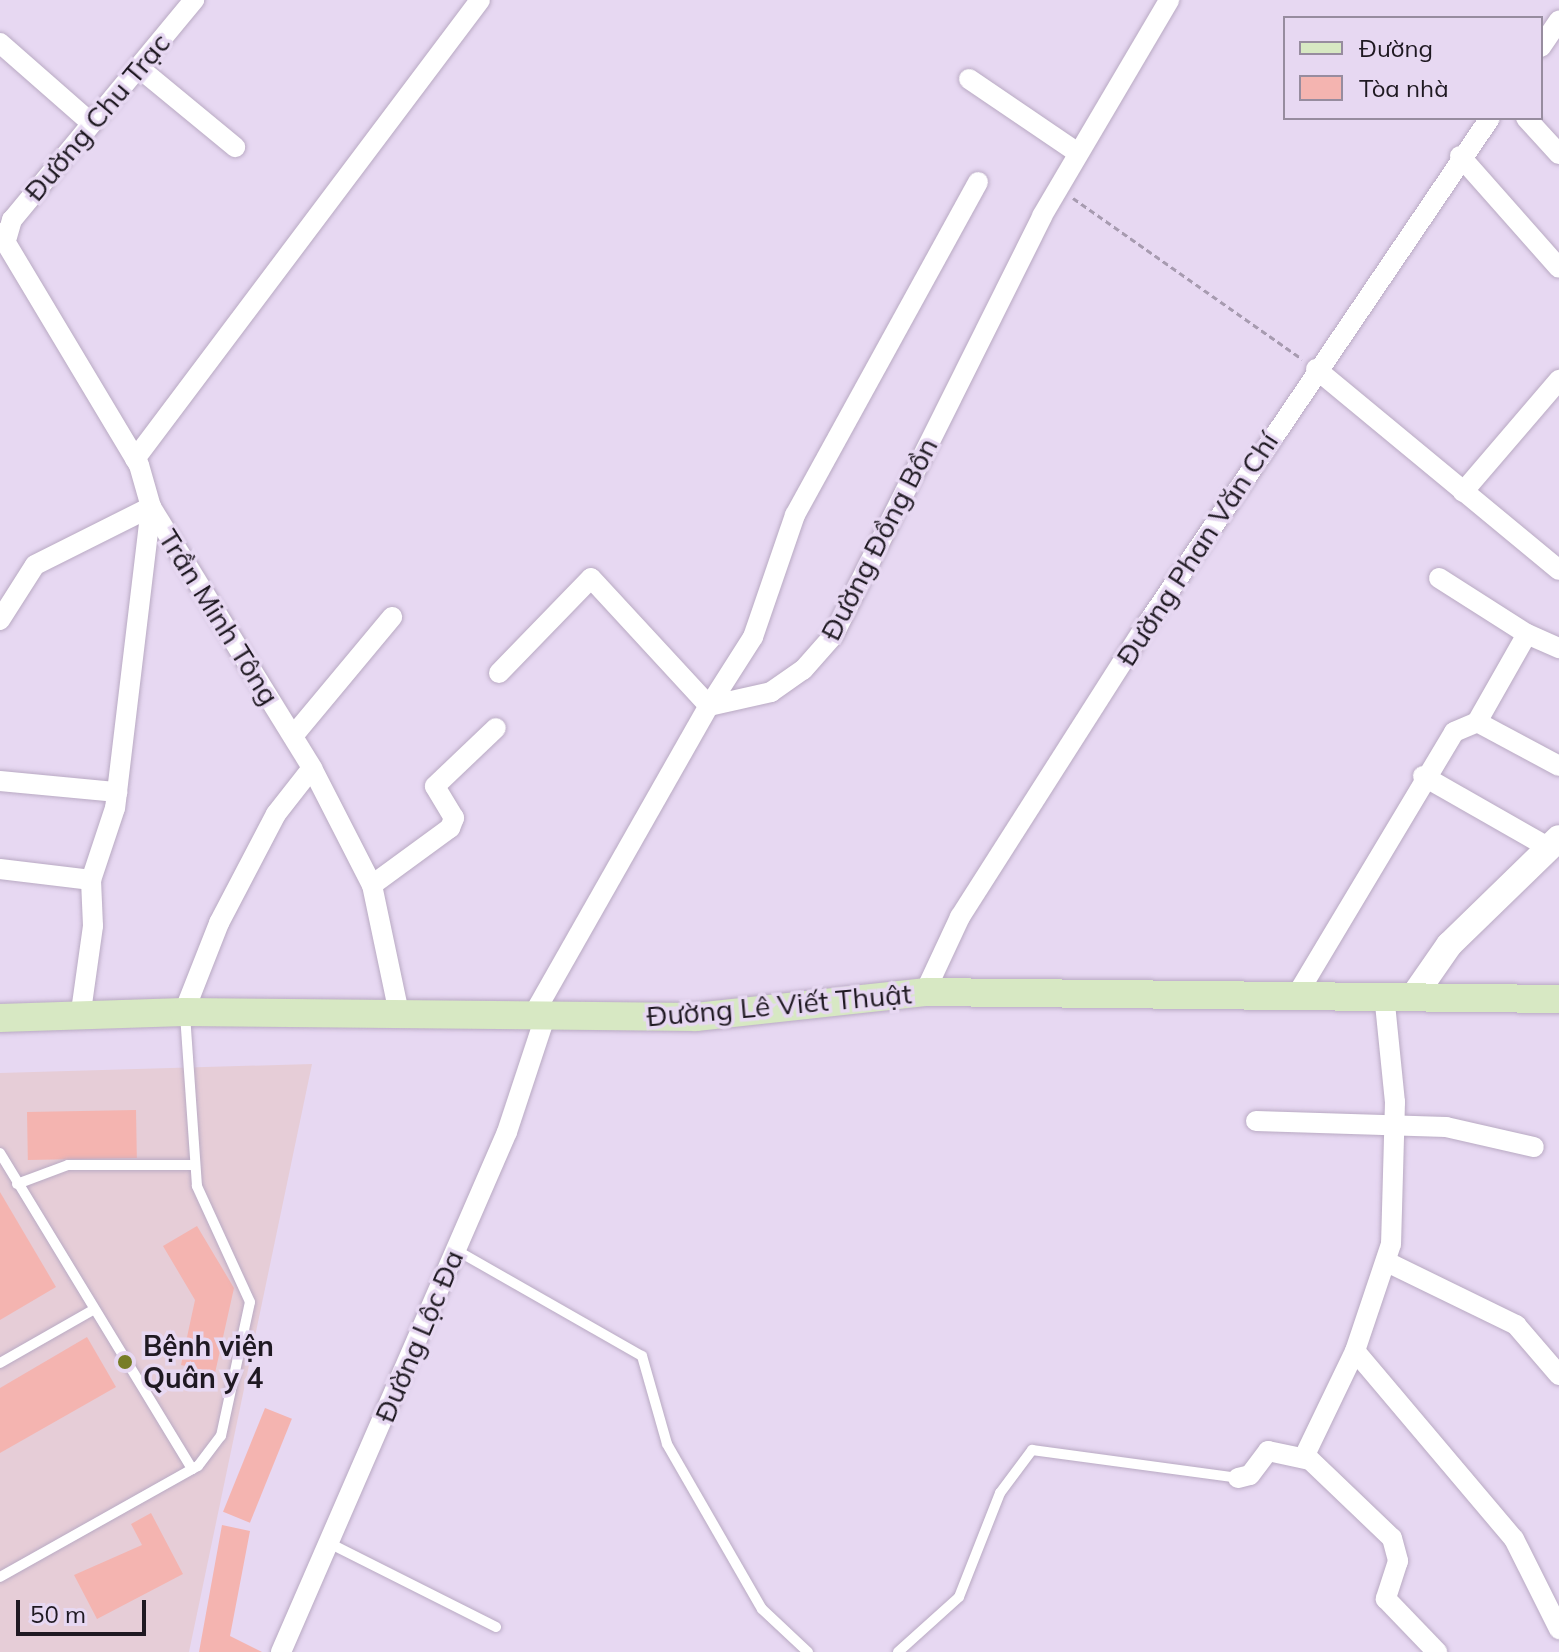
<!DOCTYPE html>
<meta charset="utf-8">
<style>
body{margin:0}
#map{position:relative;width:1559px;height:1652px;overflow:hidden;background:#e7d8f2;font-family:Mulish,sans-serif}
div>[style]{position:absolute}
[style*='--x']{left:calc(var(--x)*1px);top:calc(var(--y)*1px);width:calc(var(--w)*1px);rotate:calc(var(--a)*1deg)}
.medical>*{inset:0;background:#e6cdd7}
.building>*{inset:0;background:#f4b4b0;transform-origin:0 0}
.path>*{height:3px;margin-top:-1.5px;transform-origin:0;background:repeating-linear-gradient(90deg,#a79bb0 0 6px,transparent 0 10px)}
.roads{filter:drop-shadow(0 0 2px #b9aac3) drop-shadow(0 0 2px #b9aac3)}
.service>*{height:10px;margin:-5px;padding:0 5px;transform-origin:5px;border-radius:5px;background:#fff}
.minor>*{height:20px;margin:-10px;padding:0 10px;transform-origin:10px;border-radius:10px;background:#fff}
.tertiary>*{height:26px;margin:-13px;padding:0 13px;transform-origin:13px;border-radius:13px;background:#fff}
.secondary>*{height:28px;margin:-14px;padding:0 14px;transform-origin:14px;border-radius:14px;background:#d7e8c3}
.dots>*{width:22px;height:22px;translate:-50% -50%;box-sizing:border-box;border:4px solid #e7d8f2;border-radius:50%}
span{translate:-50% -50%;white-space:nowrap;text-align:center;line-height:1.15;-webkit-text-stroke:7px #e7d8f2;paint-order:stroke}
.street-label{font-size:28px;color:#1f1922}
.poi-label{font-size:28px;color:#1f1922;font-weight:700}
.left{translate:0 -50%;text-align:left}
.legend{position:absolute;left:1283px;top:16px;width:260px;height:104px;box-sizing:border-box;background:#e7d8f2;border:2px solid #978c9f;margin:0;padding:10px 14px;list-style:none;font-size:24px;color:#1f1922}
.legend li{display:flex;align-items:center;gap:16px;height:40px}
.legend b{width:40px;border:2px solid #978c9f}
.scale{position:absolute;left:16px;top:1600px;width:130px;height:36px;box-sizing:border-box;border:4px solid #1f1922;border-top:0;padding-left:10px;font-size:24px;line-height:28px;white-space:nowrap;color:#1f1922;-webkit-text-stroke:6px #e7d8f2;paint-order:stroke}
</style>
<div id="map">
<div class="medical">
<i style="clip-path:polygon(312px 1064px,189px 1652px,0 1652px,0 1073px)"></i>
</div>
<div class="building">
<i style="left:136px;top:1110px;width:48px;height:109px;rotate:89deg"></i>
<i style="clip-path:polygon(0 1192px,56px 1287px,0 1320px)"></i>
<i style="clip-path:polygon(197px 1226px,234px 1288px,215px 1373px,181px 1365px,195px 1300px,163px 1246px)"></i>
<i style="clip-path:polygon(87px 1337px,116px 1387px,0 1453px,0 1388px)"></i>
<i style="left:265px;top:1408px;width:29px;height:112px;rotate:22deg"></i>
<i style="clip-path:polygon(151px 1513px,183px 1574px,97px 1619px,74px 1575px,142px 1545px,131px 1524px)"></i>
<i style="clip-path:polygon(222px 1525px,250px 1531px,230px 1636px,262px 1652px,199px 1652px)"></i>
</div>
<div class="path">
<i style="--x:1073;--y:198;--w:280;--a:35.1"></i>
</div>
<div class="roads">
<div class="service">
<i style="--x:0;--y:1153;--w:370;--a:58.7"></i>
<i style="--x:17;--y:1184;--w:54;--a:-20.4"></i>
<i style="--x:68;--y:1165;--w:125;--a:0"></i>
<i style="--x:456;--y:1250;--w:214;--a:29.7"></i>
<i style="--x:642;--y:1356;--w:91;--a:74.1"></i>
<i style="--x:667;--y:1444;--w:190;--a:60.1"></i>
<i style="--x:762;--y:1609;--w:63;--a:43.1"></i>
<i style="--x:0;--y:1363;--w:107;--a:-29.7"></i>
<i style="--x:329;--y:1543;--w:187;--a:26.7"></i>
<i style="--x:0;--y:1577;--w:227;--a:-29.3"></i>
<i style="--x:198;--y:1466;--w:38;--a:-53"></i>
<i style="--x:221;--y:1436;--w:137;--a:-77.8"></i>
<i style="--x:250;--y:1302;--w:128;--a:-114.6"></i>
<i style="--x:197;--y:1186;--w:172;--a:-94"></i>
<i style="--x:898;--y:1652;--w:82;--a:-42"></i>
<i style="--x:959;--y:1597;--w:112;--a:-68.5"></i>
<i style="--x:1000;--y:1493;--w:54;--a:-53.3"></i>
<i style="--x:1032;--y:1450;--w:208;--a:7.7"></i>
</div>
<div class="minor">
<i style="--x:0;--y:43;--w:121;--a:41.3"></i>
<i style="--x:1541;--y:47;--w:32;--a:-56"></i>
<i style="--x:138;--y:67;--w:126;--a:39.5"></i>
<i style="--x:969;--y:79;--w:132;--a:34.2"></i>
<i style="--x:1526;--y:118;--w:49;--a:47.5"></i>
<i style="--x:1460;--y:156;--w:149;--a:48.5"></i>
<i style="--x:0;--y:233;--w:270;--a:59.1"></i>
<i style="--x:139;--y:465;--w:44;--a:74.1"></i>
<i style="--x:151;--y:507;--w:307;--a:58.3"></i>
<i style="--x:312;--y:768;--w:131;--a:62.9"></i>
<i style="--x:372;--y:885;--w:136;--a:78.1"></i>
<i style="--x:7;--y:237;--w:18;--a:-74"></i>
<i style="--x:12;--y:220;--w:286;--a:-50.4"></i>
<i style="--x:1316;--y:369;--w:315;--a:39.6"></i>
<i style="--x:135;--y:459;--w:574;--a:-53.07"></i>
<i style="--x:1463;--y:492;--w:148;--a:-49.4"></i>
<i style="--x:1439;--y:578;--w:104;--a:32.5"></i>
<i style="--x:0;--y:620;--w:65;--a:-57.5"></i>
<i style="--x:35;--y:565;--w:130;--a:-26.6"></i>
<i style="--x:151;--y:507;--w:303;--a:96.8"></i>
<i style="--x:115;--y:808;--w:76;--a:108.4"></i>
<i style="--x:91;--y:880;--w:46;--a:87.5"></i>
<i style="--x:93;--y:926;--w:93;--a:98"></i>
<i style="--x:499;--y:673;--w:132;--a:-45.9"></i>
<i style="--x:591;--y:578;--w:174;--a:47.3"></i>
<i style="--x:709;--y:706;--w:82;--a:-57.5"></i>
<i style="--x:753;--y:637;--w:129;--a:-71"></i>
<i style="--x:795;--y:515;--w:380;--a:-61.2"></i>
<i style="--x:1477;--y:722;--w:101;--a:-60.4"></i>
<i style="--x:1527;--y:634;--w:35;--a:24"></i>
<i style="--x:293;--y:736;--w:155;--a:-50.2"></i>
<i style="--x:1423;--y:776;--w:145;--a:29.7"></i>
<i style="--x:0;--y:781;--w:118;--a:5.4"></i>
<i style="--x:0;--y:869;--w:92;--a:6.9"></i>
<i style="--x:372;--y:885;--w:97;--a:-36.2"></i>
<i style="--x:450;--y:828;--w:11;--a:-68"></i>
<i style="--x:454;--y:818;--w:37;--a:-121"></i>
<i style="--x:435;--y:786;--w:84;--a:-43.6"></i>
<i style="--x:925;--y:992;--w:83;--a:-65"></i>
<i style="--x:960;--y:917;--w:348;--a:-57.5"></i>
<i style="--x:1147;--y:624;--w:611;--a:-55.87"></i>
<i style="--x:1298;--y:993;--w:304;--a:-59.1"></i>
<i style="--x:1454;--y:732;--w:25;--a:-23"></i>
<i style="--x:1477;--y:722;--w:93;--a:28.2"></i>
<i style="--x:1384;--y:994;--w:109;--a:84.2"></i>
<i style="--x:1395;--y:1102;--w:142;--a:91.6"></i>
<i style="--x:1391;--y:1244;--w:113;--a:108.6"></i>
<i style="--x:1355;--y:1351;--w:115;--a:115.7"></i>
<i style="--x:1305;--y:1455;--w:120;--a:43.7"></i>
<i style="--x:1392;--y:1538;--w:24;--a:75"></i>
<i style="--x:1398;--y:1561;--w:40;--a:108"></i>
<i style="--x:1386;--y:1599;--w:74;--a:46.1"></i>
<i style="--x:184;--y:1012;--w:96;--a:-68.5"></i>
<i style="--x:219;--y:923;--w:123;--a:-62.4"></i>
<i style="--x:276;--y:814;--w:58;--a:-52"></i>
<i style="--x:532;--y:1017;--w:358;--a:-60.4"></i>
<i style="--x:709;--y:706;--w:64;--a:-12.7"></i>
<i style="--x:771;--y:692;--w:39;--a:-35"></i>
<i style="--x:803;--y:670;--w:45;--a:-48.6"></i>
<i style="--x:833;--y:636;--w:469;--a:-63.5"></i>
<i style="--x:1042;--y:216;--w:251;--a:-59.5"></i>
<i style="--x:1256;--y:1121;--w:190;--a:1.8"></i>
<i style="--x:1446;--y:1127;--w:90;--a:12.8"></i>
<i style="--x:1387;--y:1262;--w:144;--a:26"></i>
<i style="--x:1516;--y:1325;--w:66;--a:49.3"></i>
<i style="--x:1355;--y:1351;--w:246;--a:49.8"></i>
<i style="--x:1514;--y:1539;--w:101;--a:63.4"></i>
<i style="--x:1238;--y:1478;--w:12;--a:-14"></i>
<i style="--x:1250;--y:1475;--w:30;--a:-53"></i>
<i style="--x:1268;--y:1451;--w:39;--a:12"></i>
<i style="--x:281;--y:1652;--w:567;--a:-66.51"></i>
<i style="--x:507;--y:1132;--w:121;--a:-71.7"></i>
</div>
<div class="tertiary">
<i style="--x:1415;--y:994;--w:60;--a:-55.2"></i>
<i style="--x:1449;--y:945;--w:153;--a:-44.2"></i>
</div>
<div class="secondary">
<i style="--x:0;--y:1018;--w:184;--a:-1.9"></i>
<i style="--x:184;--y:1012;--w:512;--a:0.56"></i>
<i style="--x:696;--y:1017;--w:230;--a:-6.2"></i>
<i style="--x:925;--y:992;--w:634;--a:0.63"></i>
</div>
</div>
<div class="dots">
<i style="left:125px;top:1362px;background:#777d26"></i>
</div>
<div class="street-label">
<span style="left:97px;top:117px;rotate:-50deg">Đường Chu Trạc</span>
<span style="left:879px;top:539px;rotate:-63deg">Đường Đồng Bồn</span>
<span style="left:1197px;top:549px;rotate:-57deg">Đường Phan Văn Chí</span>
<span style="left:219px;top:617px;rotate:58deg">Trần Minh Tông</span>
<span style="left:779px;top:1005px;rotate:-5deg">Đường Lê Viết Thuật</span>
<span style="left:419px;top:1336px;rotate:-67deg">Đường Lộc Đa</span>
</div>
<div class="poi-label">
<span class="left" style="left:143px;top:1362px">Bệnh viện<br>Quân y 4</span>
</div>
<ul class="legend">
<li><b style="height:10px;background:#d7e8c3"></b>Đường</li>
<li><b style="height:22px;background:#f4b4b0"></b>Tòa nhà</li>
</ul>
<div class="scale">50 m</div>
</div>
